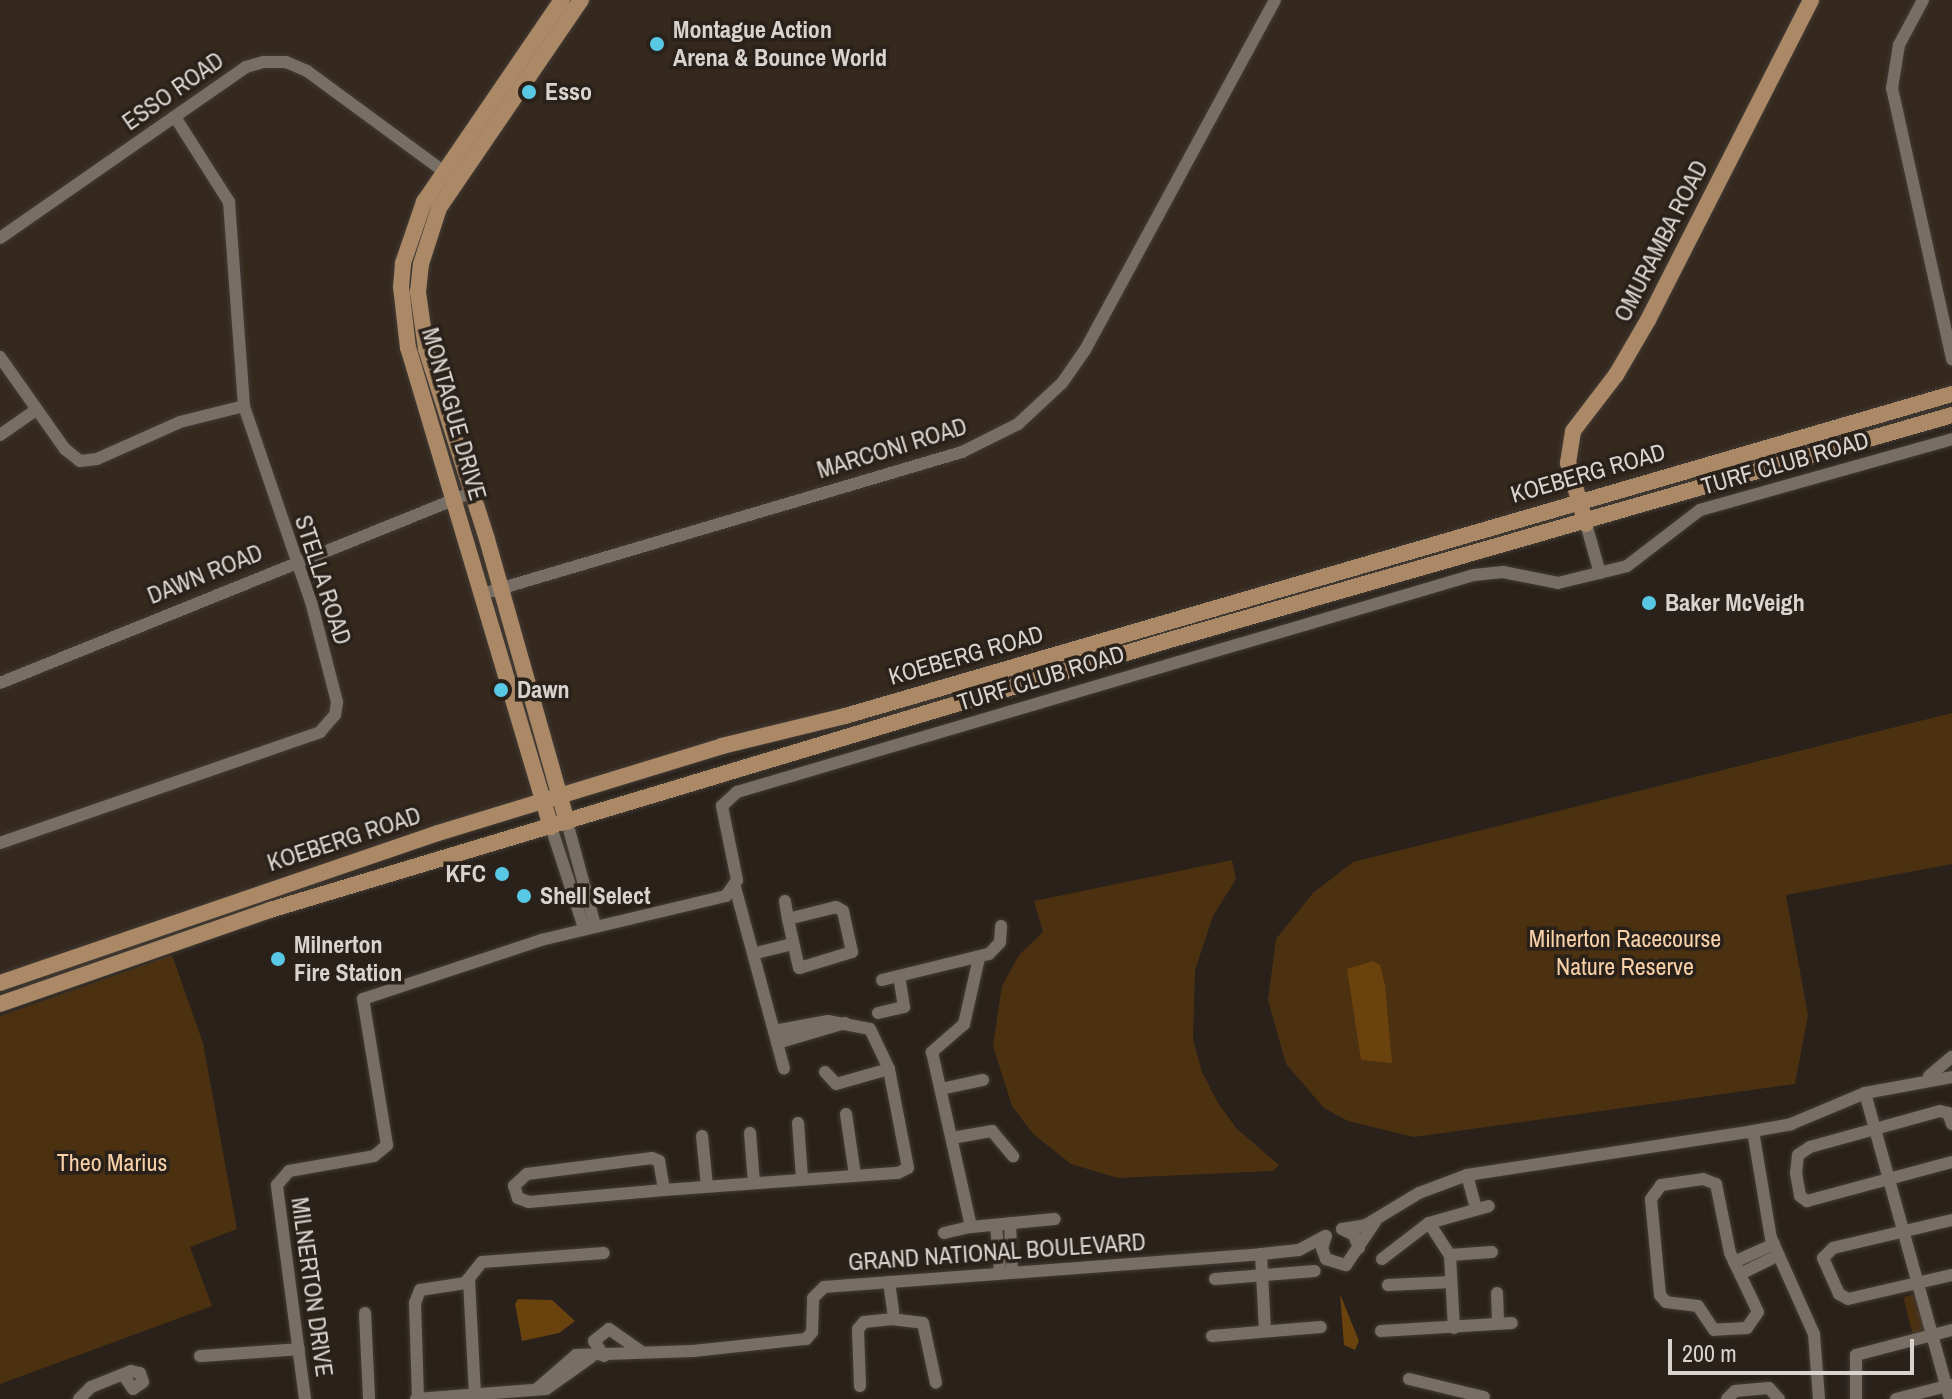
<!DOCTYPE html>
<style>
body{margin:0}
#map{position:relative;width:1952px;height:1399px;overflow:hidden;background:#29211a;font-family:"Archivo Narrow",sans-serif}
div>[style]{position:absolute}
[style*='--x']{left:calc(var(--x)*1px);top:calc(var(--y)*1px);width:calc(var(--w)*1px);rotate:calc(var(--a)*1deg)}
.built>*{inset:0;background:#35291e}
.green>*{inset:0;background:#4c3111;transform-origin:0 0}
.water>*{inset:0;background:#6a420d}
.roads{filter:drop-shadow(0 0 2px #423b35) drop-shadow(0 0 2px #423b35)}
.minor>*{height:12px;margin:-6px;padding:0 6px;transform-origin:6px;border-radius:6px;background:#776e65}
.major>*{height:16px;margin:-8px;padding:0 8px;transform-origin:8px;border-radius:8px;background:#ab8966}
.dots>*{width:22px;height:22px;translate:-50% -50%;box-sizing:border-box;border:4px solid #29211a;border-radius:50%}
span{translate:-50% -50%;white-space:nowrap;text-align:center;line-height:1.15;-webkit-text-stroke:7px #29211a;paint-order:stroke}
.poi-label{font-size:24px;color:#d8d3ce;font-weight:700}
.left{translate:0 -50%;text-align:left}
.right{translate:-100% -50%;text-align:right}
.street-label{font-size:24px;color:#d8d3ce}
.park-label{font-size:24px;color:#f8d1a8}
.scale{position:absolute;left:1668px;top:1339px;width:246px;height:36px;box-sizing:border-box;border:4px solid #d8d3ce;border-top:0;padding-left:10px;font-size:24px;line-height:28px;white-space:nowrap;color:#d8d3ce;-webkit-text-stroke:6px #29211a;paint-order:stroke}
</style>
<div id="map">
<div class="built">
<i style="clip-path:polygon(0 0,1952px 0,1952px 385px,512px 802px,0 979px)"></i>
</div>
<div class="green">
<i style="clip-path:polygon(1952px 713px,1952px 864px,1786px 895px,1808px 1015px,1795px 1084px,1414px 1137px,1348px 1121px,1324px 1108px,1286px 1064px,1268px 1000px,1276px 939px,1313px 893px,1353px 862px)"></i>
<i style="clip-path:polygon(1232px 860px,1236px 879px,1213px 916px,1195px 970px,1193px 1039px,1202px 1072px,1218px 1103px,1237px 1129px,1279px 1165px,1273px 1171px,1118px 1178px,1071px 1164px,1033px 1134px,1012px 1106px,993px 1046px,1002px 986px,1019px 955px,1043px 932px,1034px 901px)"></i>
<i style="clip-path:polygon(172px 955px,203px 1043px,237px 1229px,190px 1247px,212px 1306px,0 1384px,0 1016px)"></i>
<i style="left:1916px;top:1294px;width:40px;height:13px;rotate:76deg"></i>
</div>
<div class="water">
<i style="clip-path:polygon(1373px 961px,1380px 965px,1385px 985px,1392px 1063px,1361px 1060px,1347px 969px)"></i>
<i style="clip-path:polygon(1340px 1294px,1359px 1341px,1355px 1350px,1344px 1345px)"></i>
<i style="clip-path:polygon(518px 1299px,552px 1300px,575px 1321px,559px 1333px,522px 1341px,515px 1304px)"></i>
</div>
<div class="roads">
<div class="minor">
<i style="--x:1923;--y:0;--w:51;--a:118.1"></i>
<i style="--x:1899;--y:45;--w:44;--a:99.2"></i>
<i style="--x:1892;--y:88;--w:278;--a:77.5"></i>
<i style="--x:0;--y:238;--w:300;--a:-34.8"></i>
<i style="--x:246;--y:67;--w:18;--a:-16"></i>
<i style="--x:263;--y:62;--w:23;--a:0"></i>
<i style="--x:286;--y:62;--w:23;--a:23"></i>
<i style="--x:307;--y:71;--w:177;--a:36.3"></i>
<i style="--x:0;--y:357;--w:113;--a:54.8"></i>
<i style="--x:65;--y:449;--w:19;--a:39"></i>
<i style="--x:80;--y:461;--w:17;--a:-7"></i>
<i style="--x:97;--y:459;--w:91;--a:-24"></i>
<i style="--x:180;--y:422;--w:66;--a:-14"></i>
<i style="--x:0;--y:435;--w:44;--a:-34.8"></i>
<i style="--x:1586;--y:524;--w:51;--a:74.1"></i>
<i style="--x:482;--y:594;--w:501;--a:-16.48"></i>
<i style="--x:962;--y:452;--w:63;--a:-26.6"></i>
<i style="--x:1018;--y:424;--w:60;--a:-43"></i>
<i style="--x:1062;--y:383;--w:40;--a:-55.1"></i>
<i style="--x:1085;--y:350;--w:398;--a:-61.5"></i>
<i style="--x:0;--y:683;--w:510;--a:-21.99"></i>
<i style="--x:567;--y:822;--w:107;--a:74.8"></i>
<i style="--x:551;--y:827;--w:106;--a:71.9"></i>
<i style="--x:0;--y:843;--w:339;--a:-19.1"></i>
<i style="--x:320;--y:732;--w:23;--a:-49"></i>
<i style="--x:335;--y:715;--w:13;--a:-81"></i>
<i style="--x:337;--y:702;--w:100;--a:-104.5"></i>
<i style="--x:312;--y:605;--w:210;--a:-108.9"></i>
<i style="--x:244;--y:406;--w:205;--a:-94.2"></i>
<i style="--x:229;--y:202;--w:101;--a:-122.4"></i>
<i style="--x:735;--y:887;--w:188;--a:74.9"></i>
<i style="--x:785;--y:901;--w:18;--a:81"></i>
<i style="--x:836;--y:907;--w:8;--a:30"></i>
<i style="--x:843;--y:911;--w:42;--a:77.6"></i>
<i style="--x:852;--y:952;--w:55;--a:163.2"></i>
<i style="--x:799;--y:968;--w:50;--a:-102.7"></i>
<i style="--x:788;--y:919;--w:49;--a:-14"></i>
<i style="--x:756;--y:953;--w:38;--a:-14"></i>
<i style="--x:979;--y:958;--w:68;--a:102.8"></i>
<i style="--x:964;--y:1024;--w:43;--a:138.8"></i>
<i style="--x:932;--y:1052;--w:179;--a:77.4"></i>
<i style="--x:971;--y:1227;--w:84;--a:-5.4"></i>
<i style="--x:882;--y:980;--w:110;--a:-13.7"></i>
<i style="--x:989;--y:954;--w:16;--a:-47"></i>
<i style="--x:1000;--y:942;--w:16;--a:-86"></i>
<i style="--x:878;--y:1013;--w:27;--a:-13"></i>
<i style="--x:904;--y:1007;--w:31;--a:-99"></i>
<i style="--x:777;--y:1043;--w:71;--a:-16.4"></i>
<i style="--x:825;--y:1072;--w:16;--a:47"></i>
<i style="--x:836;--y:1084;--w:55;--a:-15.8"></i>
<i style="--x:1929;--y:1076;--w:30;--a:-40"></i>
<i style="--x:941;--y:1089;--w:43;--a:-12.1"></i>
<i style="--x:1865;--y:1093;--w:318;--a:74.5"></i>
<i style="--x:846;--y:1114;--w:62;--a:81.6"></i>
<i style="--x:798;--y:1123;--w:55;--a:85.8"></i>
<i style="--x:1952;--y:1124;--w:12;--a:-110"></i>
<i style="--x:1948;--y:1113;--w:8;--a:-166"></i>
<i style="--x:1940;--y:1111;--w:135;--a:164.5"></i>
<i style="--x:1810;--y:1147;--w:14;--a:146"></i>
<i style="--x:1798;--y:1155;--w:18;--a:96"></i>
<i style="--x:1796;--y:1173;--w:23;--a:80"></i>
<i style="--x:1800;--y:1196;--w:9;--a:36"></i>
<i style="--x:1807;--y:1201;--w:150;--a:-15.1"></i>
<i style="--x:1753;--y:1131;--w:109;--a:80.5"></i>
<i style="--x:1771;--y:1238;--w:105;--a:65.9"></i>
<i style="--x:1814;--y:1334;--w:65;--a:85.6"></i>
<i style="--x:750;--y:1133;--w:50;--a:85.4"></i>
<i style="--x:702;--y:1136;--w:50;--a:84.3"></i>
<i style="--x:952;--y:1138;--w:41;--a:-9.9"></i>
<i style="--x:992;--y:1131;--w:33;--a:50"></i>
<i style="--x:652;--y:1158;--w:8;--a:23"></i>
<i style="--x:659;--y:1161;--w:29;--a:80"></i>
<i style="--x:664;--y:1190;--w:136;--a:174.9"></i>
<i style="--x:529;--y:1202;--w:12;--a:-160"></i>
<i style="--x:518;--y:1198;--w:13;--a:-108"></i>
<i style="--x:514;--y:1186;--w:18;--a:-43"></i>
<i style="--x:527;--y:1174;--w:126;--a:-7.3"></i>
<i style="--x:1467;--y:1175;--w:35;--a:75"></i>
<i style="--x:1703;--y:1179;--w:14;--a:21"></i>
<i style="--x:1716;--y:1184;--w:70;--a:78.5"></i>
<i style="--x:1730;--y:1253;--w:65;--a:64.6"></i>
<i style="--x:1758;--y:1312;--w:19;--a:125"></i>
<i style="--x:1747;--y:1328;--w:33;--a:177"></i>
<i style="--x:1714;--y:1330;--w:29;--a:-124"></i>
<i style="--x:1698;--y:1306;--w:32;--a:-173"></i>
<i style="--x:1666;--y:1302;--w:9;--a:-131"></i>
<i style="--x:1660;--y:1295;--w:96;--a:-95.4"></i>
<i style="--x:1651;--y:1199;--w:17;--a:-54"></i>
<i style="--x:1661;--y:1185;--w:42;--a:-8.1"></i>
<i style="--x:664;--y:1190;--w:235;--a:-4.2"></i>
<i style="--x:898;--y:1173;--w:11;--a:-27"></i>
<i style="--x:908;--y:1168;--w:101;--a:-100.9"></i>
<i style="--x:889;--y:1069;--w:44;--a:-115.4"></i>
<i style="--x:870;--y:1029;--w:43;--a:-169.2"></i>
<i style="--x:828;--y:1021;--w:55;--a:169.5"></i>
<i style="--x:1952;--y:1220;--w:122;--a:166.8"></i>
<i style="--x:1833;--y:1248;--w:14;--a:135"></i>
<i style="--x:1823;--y:1258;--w:39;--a:66"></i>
<i style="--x:1839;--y:1294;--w:10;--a:29"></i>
<i style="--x:1848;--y:1299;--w:107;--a:-13"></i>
<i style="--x:1010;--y:1223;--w:49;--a:87.7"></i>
<i style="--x:1429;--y:1223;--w:38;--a:57"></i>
<i style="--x:1450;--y:1255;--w:73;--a:86.9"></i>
<i style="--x:996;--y:1225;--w:48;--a:85.2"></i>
<i style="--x:1342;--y:1229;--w:24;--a:-9"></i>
<i style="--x:1366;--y:1225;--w:62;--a:-31.1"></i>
<i style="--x:1419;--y:1193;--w:51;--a:-20.6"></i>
<i style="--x:1467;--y:1175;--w:289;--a:-8.7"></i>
<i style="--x:1753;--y:1131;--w:39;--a:-10"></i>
<i style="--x:1791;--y:1124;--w:80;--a:-22.7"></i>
<i style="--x:1865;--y:1093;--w:88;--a:-10.4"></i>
<i style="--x:1342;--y:1229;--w:13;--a:27"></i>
<i style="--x:1354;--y:1235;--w:14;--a:69"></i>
<i style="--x:944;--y:1233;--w:28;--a:-13"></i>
<i style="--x:1326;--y:1236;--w:13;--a:108"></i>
<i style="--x:1322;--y:1248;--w:12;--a:70"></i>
<i style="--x:1326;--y:1259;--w:21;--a:17"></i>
<i style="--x:1346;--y:1265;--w:52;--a:-56"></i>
<i style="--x:1261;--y:1254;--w:76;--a:87"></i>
<i style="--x:1450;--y:1255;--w:42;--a:-4.1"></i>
<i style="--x:1382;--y:1259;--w:59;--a:-37.5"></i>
<i style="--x:1429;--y:1223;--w:62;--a:-15.8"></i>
<i style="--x:1734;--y:1262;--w:44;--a:-24.2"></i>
<i style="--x:1740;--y:1274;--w:43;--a:-26"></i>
<i style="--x:1215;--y:1279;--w:100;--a:-4.6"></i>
<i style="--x:469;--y:1280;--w:115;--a:87"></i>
<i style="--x:889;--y:1282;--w:30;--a:82"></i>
<i style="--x:1388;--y:1285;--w:63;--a:-2.7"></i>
<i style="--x:1497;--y:1293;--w:30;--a:88"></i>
<i style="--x:365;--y:1313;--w:86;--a:87.3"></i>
<i style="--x:1381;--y:1331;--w:131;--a:-3.5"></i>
<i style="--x:1212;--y:1336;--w:109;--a:-4.7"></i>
<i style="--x:200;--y:1356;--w:99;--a:-4"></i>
<i style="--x:604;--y:1356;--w:18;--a:-124"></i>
<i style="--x:594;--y:1341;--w:19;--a:-39"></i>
<i style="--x:609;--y:1329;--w:40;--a:34.9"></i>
<i style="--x:1409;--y:1379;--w:77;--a:13.5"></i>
<i style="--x:860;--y:1386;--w:57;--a:-92"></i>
<i style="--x:858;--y:1329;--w:9;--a:-49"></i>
<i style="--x:864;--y:1322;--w:27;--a:-6"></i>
<i style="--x:891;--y:1319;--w:32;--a:7"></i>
<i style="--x:923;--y:1323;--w:61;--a:77.8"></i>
<i style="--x:538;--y:1388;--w:50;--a:-41"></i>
<i style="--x:576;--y:1355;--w:117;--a:-2"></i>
<i style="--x:693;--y:1351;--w:114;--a:-6.1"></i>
<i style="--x:806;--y:1339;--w:9;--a:-49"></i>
<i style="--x:812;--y:1332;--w:34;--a:-88"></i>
<i style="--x:813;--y:1298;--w:16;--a:-45"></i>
<i style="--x:824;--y:1287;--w:438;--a:-4.3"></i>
<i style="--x:1261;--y:1254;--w:38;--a:-6"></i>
<i style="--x:1299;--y:1250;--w:30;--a:-28"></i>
<i style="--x:79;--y:1399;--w:17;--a:-45"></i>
<i style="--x:91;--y:1387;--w:43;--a:-21.8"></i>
<i style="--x:131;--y:1371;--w:9;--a:13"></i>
<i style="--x:140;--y:1373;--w:9;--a:72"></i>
<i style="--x:143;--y:1382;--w:12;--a:145"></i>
<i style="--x:133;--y:1389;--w:14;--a:-124"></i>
<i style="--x:305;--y:1399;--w:216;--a:-97.5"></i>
<i style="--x:277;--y:1185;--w:18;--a:-49"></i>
<i style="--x:289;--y:1171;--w:86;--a:-10"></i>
<i style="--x:374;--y:1156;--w:17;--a:-40"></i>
<i style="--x:387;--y:1145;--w:148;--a:-99.3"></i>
<i style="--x:363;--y:999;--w:188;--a:-18.3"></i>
<i style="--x:541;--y:940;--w:190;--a:-13.4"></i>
<i style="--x:726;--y:896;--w:19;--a:-55"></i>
<i style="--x:737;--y:880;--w:76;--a:-101.5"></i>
<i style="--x:722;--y:806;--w:21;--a:-43"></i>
<i style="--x:737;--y:792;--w:768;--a:-16.41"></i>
<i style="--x:1474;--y:575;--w:29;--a:-6"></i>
<i style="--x:1503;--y:572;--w:56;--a:11.3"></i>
<i style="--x:1558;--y:583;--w:71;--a:-13.8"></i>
<i style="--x:1627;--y:566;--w:92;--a:-37.5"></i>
<i style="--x:1700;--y:510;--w:262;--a:-15.7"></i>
<i style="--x:416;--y:1399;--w:130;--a:-4.4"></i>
<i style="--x:546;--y:1389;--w:54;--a:-35.2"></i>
<i style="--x:418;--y:1399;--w:96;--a:-91.8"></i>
<i style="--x:415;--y:1303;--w:14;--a:-69"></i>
<i style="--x:420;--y:1290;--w:46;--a:-8.8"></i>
<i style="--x:465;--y:1283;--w:27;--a:-51"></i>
<i style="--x:482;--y:1262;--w:122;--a:-4.2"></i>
<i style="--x:1727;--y:1399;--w:11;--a:-45"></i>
<i style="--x:1735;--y:1391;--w:34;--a:-5"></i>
<i style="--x:1769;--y:1388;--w:15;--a:48"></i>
<i style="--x:1856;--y:1399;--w:44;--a:-90"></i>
<i style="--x:1856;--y:1355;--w:99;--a:-14.6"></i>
<i style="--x:1896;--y:1399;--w:57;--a:-14.3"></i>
</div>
<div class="major">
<i style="--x:1586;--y:524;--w:64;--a:-106.4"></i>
<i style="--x:1568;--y:463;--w:32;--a:-81"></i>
<i style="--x:1573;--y:431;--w:71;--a:-52.5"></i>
<i style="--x:1616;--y:375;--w:64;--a:-59.8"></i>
<i style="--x:1648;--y:320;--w:359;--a:-63"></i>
<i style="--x:567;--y:822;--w:294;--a:-105.8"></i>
<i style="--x:487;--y:539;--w:200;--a:-107.8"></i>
<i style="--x:426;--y:349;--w:58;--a:-98"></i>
<i style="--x:418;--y:292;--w:28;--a:-84"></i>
<i style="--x:421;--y:264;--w:59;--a:-72.2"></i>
<i style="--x:439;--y:208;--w:252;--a:-55.7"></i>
<i style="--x:551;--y:827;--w:500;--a:-106.6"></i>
<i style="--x:408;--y:348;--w:61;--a:-96.5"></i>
<i style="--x:401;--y:287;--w:24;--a:-85"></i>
<i style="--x:403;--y:263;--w:65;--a:-71"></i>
<i style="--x:424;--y:202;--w:245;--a:-55.7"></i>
<i style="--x:0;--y:983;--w:463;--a:-18.9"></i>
<i style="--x:438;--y:833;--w:297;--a:-17"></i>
<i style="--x:722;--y:746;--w:127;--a:-13.7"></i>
<i style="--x:845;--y:716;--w:1153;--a:-16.22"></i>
<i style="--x:0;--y:1004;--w:286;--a:-19.2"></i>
<i style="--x:270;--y:910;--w:943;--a:-16.71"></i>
<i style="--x:1173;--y:639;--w:811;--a:-16.04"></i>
</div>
</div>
<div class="dots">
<i style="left:657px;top:44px;background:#59c8e5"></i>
<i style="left:529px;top:92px;background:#59c8e5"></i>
<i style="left:1649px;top:603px;background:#59c8e5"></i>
<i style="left:501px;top:690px;background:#59c8e5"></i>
<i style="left:502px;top:874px;background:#59c8e5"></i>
<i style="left:524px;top:896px;background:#59c8e5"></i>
<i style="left:278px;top:959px;background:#59c8e5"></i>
</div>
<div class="poi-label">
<span class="left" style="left:673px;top:44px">Montague Action<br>Arena &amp; Bounce World</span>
<span class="left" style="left:545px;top:92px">Esso</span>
<span class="left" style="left:1665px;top:603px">Baker McVeigh</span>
<span class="left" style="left:517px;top:690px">Dawn</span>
<span class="right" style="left:486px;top:874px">KFC</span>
<span class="left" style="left:540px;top:896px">Shell Select</span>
<span class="left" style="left:294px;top:959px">Milnerton<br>Fire Station</span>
</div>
<div class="street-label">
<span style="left:173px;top:91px;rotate:-35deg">ESSO ROAD</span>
<span style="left:1661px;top:241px;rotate:-63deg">OMURAMBA ROAD</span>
<span style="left:454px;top:414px;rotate:74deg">MONTAGUE DRIVE</span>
<span style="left:892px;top:448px;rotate:-17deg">MARCONI ROAD</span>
<span style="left:1785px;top:463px;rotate:-16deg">TURF CLUB ROAD</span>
<span style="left:1588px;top:473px;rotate:-16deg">KOEBERG ROAD</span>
<span style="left:205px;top:574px;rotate:-22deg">DAWN ROAD</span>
<span style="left:323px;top:580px;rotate:72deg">STELLA ROAD</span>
<span style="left:966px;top:655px;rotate:-16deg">KOEBERG ROAD</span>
<span style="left:1041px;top:678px;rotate:-17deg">TURF CLUB ROAD</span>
<span style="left:344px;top:839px;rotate:-18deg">KOEBERG ROAD</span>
<span style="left:997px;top:1252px;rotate:-4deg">GRAND NATIONAL BOULEVARD</span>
<span style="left:312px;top:1287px;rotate:82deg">MILNERTON DRIVE</span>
</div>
<div class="park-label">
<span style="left:1625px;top:953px">Milnerton Racecourse<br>Nature Reserve</span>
<span style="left:112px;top:1163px">Theo Marius</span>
</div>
<div class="scale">200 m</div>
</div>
